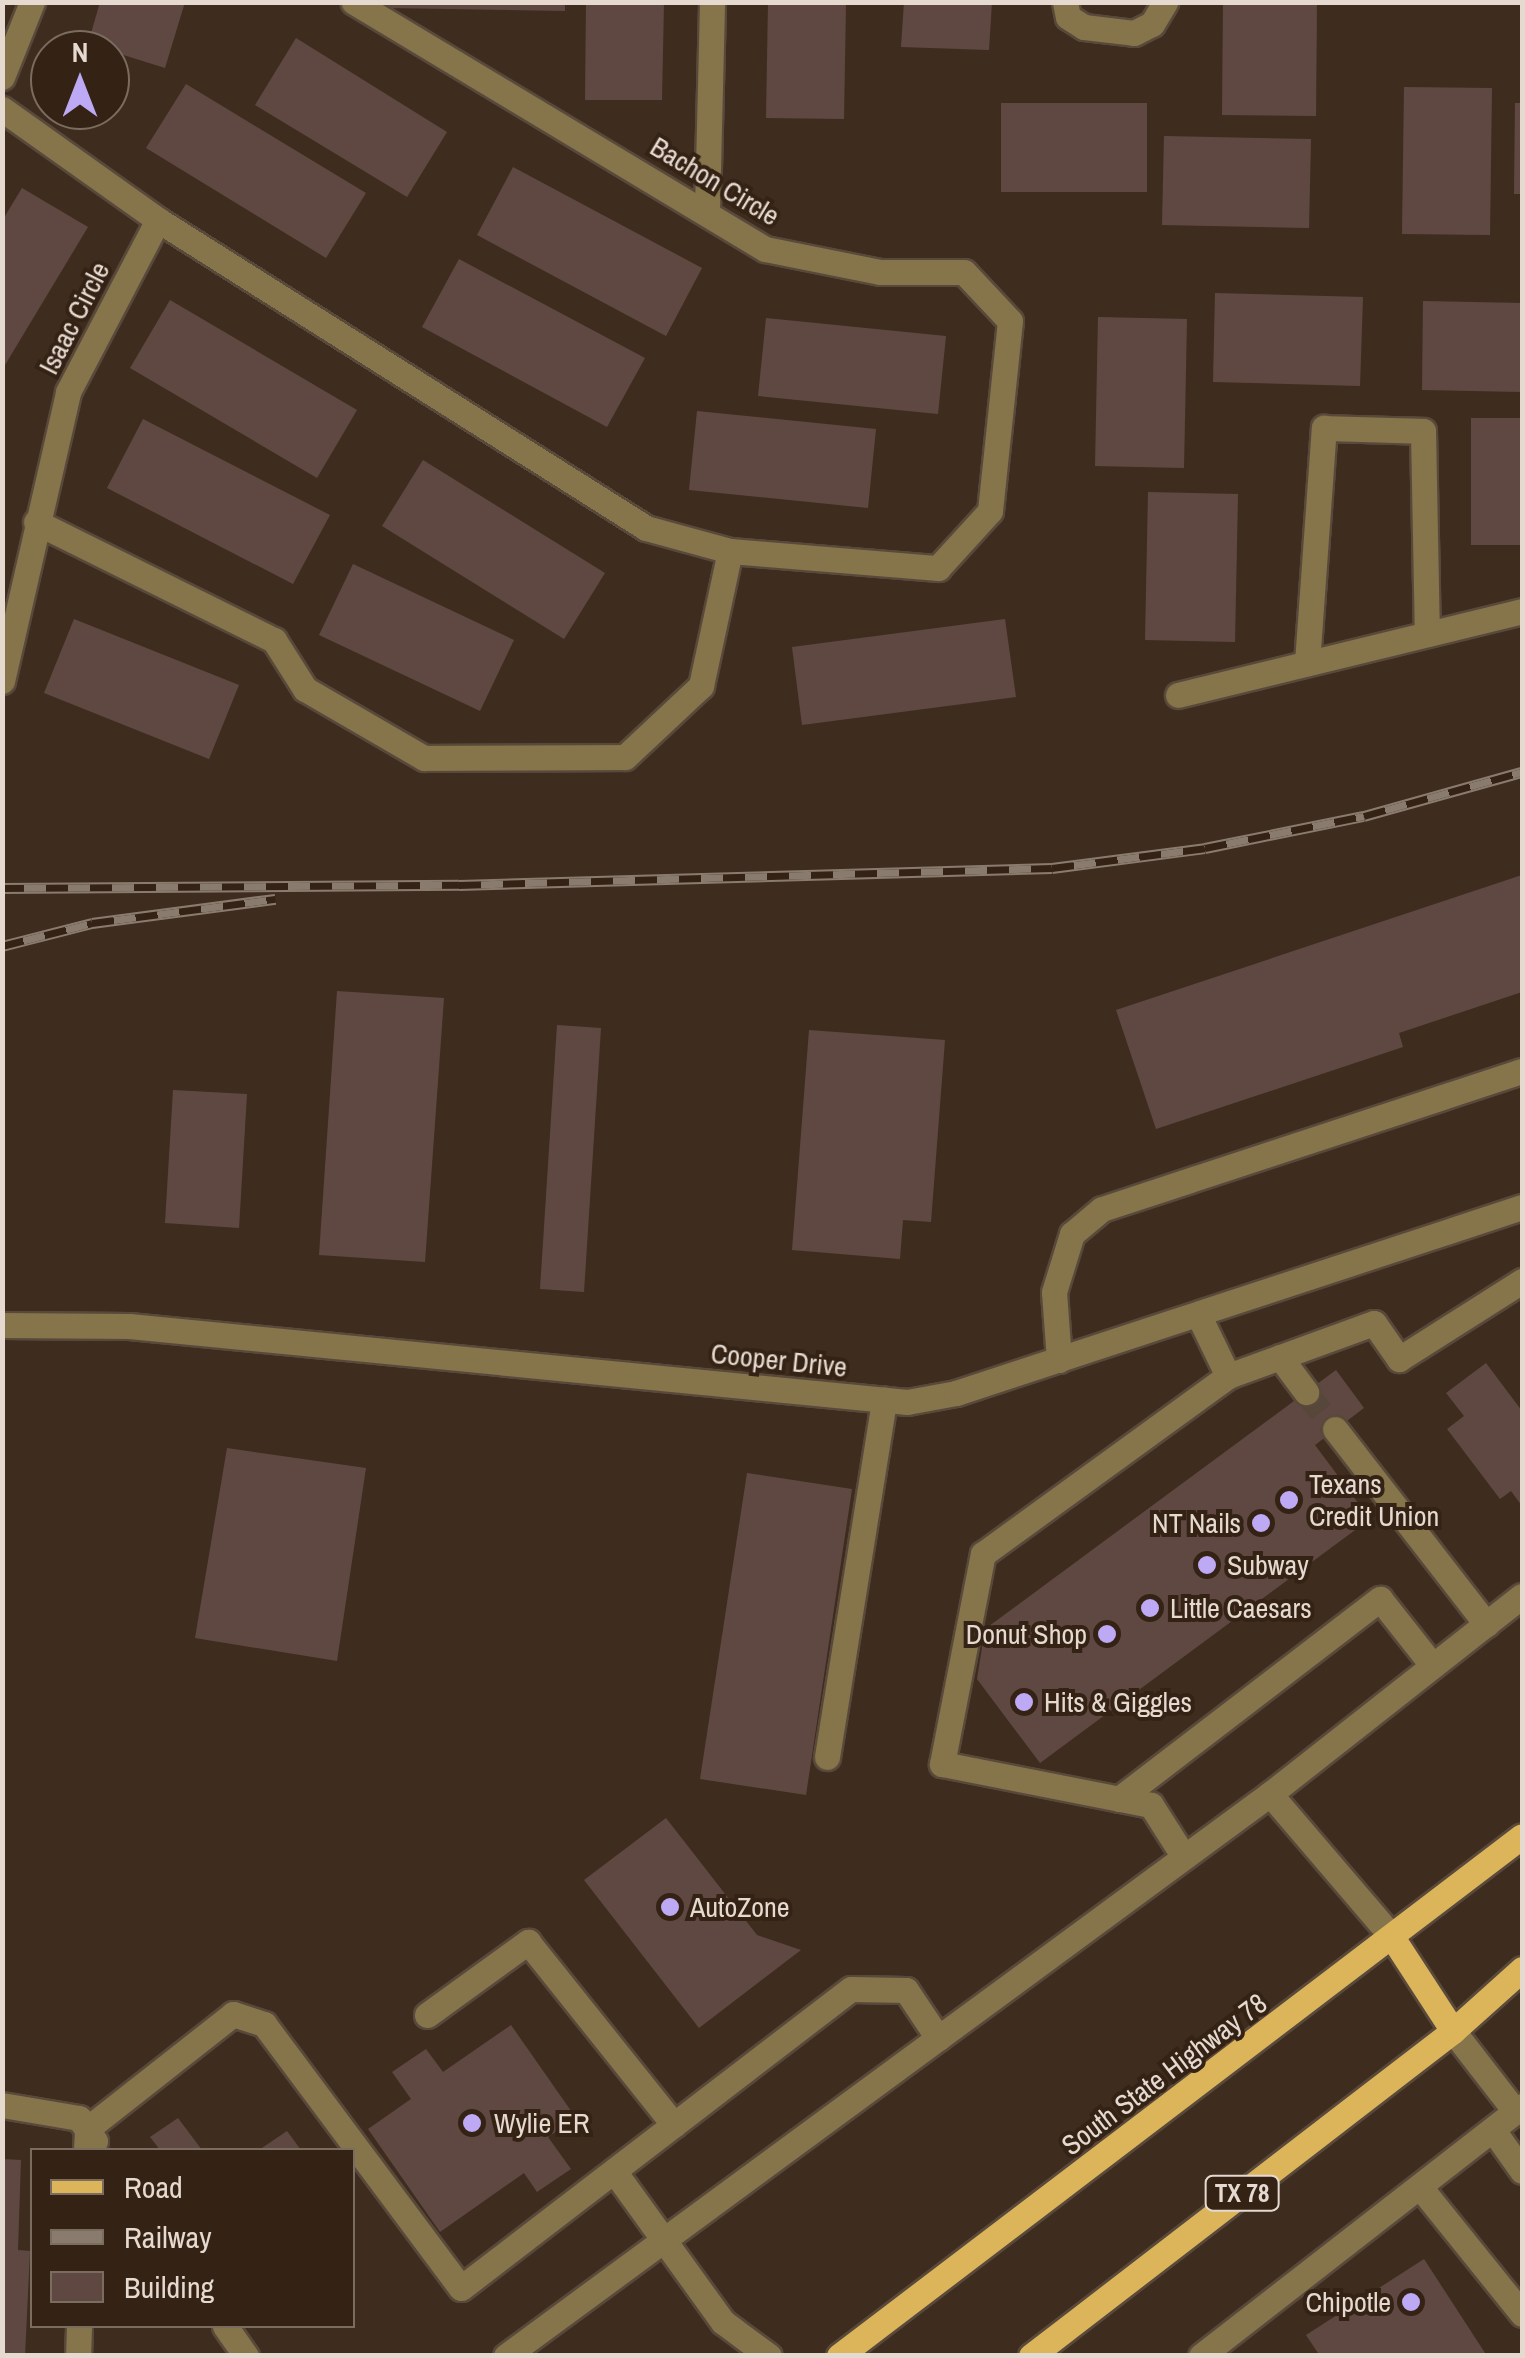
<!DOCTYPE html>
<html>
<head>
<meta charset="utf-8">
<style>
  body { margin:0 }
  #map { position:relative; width:1525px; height:2358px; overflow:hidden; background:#3e2d1f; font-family:"Archivo Narrow",sans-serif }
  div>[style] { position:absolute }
  .building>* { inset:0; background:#604842 }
  .minor-tunnel>* { height:25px; margin-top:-12.5px; transform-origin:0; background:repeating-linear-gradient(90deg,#57473a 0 25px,transparent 0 37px) }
  .roads { filter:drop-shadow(2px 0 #59493b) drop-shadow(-2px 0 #59493b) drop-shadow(0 2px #59493b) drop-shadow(0 -2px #59493b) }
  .minor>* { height:25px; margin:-12.5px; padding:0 12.5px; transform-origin:12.5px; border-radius:12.5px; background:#86744b }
  .major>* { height:25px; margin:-12.5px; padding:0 12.5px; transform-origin:12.5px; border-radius:12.5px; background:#dcb55b }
  .rail>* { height:11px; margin-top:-5.5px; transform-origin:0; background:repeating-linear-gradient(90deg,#342315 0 22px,#8a7b6f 0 44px); box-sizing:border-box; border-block:2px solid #8a7b6f }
  .dots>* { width:28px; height:28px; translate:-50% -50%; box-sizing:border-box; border:5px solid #342315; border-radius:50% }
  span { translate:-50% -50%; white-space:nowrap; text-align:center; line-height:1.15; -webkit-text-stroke:8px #342315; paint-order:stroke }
  .shield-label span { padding:2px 8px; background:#342315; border:2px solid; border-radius:8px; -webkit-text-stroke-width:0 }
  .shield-label { font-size:25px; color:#e5d9d0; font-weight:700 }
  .street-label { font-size:28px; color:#e5d9d0 }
  .poi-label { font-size:28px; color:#e5d9d0 }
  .left { translate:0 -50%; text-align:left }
  .right { translate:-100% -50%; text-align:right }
  .frame { position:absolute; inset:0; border:5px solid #e5d9d0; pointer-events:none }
  .legend { position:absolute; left:30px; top:2148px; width:325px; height:180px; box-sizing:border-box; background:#342315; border:2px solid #7b6c60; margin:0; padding:12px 18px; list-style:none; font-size:30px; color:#e5d9d0 }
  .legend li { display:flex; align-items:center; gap:20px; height:50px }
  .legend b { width:50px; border:2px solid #7b6c60 }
  .north { position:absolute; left:30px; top:30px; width:100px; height:100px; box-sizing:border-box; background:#342315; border:2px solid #7b6c60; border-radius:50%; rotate:0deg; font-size:28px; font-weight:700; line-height:40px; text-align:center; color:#e5d9d0 }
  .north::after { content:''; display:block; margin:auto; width:35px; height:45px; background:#bea9f5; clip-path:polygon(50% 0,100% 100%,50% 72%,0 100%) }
</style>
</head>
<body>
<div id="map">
  <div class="building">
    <i style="clip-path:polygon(100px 2px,185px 2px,165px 68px,88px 44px)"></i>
    <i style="clip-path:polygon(387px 2px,565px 2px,565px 11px,387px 8px)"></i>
    <i style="clip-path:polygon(586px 2px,664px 2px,662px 100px,585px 100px)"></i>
    <i style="clip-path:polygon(768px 2px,846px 2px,844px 119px,766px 118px)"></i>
    <i style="clip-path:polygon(904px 2px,992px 2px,989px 50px,901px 47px)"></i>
    <i style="clip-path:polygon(1223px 2px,1317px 2px,1316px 116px,1222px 115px)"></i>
    <i style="clip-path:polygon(296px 38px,447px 132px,407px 197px,255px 105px)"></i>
    <i style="clip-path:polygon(186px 84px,366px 193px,326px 258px,146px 148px)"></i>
    <i style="clip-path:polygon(1404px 87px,1492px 88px,1490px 235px,1402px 234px)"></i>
    <i style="clip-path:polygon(1001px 103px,1147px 103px,1147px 192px,1001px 192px)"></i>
    <i style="clip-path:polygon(1515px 103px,1522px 103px,1522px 194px,1514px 194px)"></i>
    <i style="clip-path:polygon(1164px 136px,1311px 139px,1309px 228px,1162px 225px)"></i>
    <i style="clip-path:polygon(513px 167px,702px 268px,666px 336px,477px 235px)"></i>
    <i style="clip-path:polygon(22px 188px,88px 227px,2px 370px,2px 221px)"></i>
    <i style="clip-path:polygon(459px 259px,645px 358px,607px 427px,422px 327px)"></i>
    <i style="clip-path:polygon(1215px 293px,1363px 297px,1360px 386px,1213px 382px)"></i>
    <i style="clip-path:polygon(170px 300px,357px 410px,317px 478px,130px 368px)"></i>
    <i style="clip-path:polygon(1423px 301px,1522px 303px,1522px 392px,1422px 390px)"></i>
    <i style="clip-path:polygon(1098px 317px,1187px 319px,1184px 468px,1095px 466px)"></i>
    <i style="clip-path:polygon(766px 318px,946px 336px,938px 414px,758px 396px)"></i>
    <i style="clip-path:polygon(697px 411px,876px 429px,868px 508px,689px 490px)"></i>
    <i style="clip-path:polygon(1471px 418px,1522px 418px,1522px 545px,1471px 545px)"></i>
    <i style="clip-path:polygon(143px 419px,330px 515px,293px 584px,107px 488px)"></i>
    <i style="clip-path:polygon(423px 460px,605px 573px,564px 639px,382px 526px)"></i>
    <i style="clip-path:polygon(1148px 492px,1238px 494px,1235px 642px,1145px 640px)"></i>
    <i style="clip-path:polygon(353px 564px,514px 640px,480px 711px,319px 635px)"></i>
    <i style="clip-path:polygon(74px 619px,239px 685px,209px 759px,44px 693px)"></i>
    <i style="clip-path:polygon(1005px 619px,1016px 697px,802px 725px,792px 647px)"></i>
    <i style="clip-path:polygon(1522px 875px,1522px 992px,1399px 1033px,1403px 1047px,1156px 1129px,1116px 1010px)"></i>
    <i style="clip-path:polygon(337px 991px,444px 998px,425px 1262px,319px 1255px)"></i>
    <i style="clip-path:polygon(557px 1025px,601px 1028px,584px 1292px,540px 1289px)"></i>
    <i style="clip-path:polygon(809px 1030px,945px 1040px,931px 1222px,903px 1220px,900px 1259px,792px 1250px)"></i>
    <i style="clip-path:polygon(173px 1090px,247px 1094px,239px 1228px,165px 1223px)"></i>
    <i style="clip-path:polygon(1486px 1363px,1522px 1411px,1522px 1506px,1511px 1491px,1500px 1499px,1447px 1429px,1464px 1416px,1446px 1393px)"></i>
    <i style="clip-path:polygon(1336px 1370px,1364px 1408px,1315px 1445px,1370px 1519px,1040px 1763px,977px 1679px,985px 1629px)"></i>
    <i style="clip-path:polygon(227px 1448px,366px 1468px,337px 1661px,195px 1638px)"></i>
    <i style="clip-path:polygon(747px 1473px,852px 1489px,806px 1795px,700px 1779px)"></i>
    <i style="clip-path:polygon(666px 1818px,757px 1935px,801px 1950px,699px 2028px,584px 1880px)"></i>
    <i style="clip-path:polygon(511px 2025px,576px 2118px,548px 2137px,571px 2169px,537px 2192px,524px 2173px,440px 2232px,368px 2129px,411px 2099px,392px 2072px,426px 2049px,443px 2072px)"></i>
    <i style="clip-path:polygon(178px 2118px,202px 2150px,160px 2150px,150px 2137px)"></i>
    <i style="clip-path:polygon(287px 2131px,301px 2150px,259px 2150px)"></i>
    <i style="clip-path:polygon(2px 2159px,21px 2160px,18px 2250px,30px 2251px,25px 2356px,2px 2356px)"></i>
    <i style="clip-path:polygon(1424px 2259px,1487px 2356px,1320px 2356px,1306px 2335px)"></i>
  </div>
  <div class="minor-tunnel">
    <i style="left:1306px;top:1392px;width:47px;rotate:51.9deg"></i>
  </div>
  <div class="roads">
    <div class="minor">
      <i style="left:1065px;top:2px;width:15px;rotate:79deg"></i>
      <i style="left:1068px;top:17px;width:19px;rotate:32deg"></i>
      <i style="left:1084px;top:27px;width:50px;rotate:6.8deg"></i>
      <i style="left:1134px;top:33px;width:20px;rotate:-27deg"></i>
      <i style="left:1152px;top:24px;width:26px;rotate:-59deg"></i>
      <i style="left:2px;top:77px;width:81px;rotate:-68.2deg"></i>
      <i style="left:2px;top:109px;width:191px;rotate:35.4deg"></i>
      <i style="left:158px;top:220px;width:577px;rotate:32.26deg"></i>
      <i style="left:646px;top:528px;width:87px;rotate:15.3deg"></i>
      <i style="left:707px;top:209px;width:207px;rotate:-88.6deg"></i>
      <i style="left:36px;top:522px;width:266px;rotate:26.4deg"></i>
      <i style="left:274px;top:640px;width:58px;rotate:57.7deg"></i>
      <i style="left:305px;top:689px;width:138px;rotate:30.1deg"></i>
      <i style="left:424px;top:758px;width:201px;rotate:-0.3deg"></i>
      <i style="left:625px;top:757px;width:104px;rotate:-43.1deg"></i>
      <i style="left:701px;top:686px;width:138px;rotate:-77.9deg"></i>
      <i style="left:730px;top:551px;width:209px;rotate:4.7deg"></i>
      <i style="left:938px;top:568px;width:77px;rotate:-47.6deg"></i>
      <i style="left:990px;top:511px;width:191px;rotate:-84deg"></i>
      <i style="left:1010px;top:321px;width:67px;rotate:-133.2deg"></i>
      <i style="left:964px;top:272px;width:84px;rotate:180deg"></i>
      <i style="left:880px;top:272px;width:117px;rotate:-168.7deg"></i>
      <i style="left:765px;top:249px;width:480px;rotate:-149deg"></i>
      <i style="left:1307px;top:663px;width:236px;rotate:-85.9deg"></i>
      <i style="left:1324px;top:428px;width:99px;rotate:1.7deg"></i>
      <i style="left:1423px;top:431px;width:203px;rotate:88.9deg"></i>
      <i style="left:2px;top:681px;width:296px;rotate:-77.1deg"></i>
      <i style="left:68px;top:392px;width:194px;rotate:-62.4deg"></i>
      <i style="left:1178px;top:695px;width:354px;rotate:-13.7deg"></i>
      <i style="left:1198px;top:1314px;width:69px;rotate:64.2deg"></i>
      <i style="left:2px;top:1325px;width:127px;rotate:0.5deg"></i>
      <i style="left:129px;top:1326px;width:782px;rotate:5.58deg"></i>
      <i style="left:907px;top:1402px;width:50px;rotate:-10.4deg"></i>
      <i style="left:956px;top:1393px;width:596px;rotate:-18.19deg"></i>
      <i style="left:1280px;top:1357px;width:44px;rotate:53.4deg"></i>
      <i style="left:1059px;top:1360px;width:68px;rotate:-94.2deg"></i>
      <i style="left:1054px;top:1292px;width:61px;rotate:-72.8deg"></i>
      <i style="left:1072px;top:1234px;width:39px;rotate:-40deg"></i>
      <i style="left:1102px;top:1209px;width:442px;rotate:-18.2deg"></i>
      <i style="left:1335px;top:1429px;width:247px;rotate:52.2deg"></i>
      <i style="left:827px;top:1757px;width:362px;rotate:-80.9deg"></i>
      <i style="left:1270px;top:1794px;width:188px;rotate:49.5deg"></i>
      <i style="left:1119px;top:1799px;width:329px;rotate:-37.5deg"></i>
      <i style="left:1380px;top:1599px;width:85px;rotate:51.7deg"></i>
      <i style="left:1184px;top:1857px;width:62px;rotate:-122.4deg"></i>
      <i style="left:1151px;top:1805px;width:213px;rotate:-168.9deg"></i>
      <i style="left:942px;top:1764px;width:214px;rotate:-79deg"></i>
      <i style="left:983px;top:1554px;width:303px;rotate:-36deg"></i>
      <i style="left:1228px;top:1376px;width:155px;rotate:-20deg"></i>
      <i style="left:1374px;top:1323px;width:44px;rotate:55.2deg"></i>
      <i style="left:1399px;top:1359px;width:146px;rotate:-32.4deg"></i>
      <i style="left:427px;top:2015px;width:125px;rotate:-35.9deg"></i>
      <i style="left:528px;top:1942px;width:234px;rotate:51.4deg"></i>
      <i style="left:1453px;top:2031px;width:101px;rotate:52.2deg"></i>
      <i style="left:2px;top:2105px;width:78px;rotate:9.6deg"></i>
      <i style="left:79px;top:2118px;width:28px;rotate:55deg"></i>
      <i style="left:1493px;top:2130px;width:50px;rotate:54.7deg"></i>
      <i style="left:86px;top:2150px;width:21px;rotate:-87deg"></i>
      <i style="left:87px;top:2129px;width:186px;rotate:-38.2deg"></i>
      <i style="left:233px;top:2014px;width:33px;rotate:18deg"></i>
      <i style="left:264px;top:2024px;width:329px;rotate:53.3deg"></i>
      <i style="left:461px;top:2288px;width:491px;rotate:-37.5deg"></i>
      <i style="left:851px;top:1989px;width:55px;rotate:1deg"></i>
      <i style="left:906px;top:1990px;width:58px;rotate:56.3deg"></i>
      <i style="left:614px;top:2171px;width:186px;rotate:54.2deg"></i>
      <i style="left:723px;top:2322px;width:57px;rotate:36.5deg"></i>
      <i style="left:1420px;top:2187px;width:163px;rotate:51.2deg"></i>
      <i style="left:225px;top:2326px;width:37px;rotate:55deg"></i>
      <i style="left:78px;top:2356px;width:30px;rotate:-88deg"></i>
      <i style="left:506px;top:2356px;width:948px;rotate:-36.34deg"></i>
      <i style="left:1270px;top:1794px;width:320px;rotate:-38.2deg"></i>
      <i style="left:1201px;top:2356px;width:407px;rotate:-37.9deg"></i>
    </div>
    <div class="major">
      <i style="left:1392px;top:1937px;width:112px;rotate:57deg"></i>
      <i style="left:839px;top:2356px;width:858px;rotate:-37.28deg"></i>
      <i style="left:1031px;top:2356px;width:533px;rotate:-37.6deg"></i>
      <i style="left:1453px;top:2031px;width:93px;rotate:-41.9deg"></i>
    </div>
  </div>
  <div class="rail">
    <i style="left:2px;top:888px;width:457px;rotate:-0.4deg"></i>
    <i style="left:459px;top:885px;width:593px;rotate:-1.64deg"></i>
    <i style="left:1052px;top:868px;width:154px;rotate:-7.4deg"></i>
    <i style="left:1205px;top:848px;width:162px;rotate:-11.4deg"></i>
    <i style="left:1364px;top:816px;width:164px;rotate:-15.6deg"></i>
    <i style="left:2px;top:946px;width:93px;rotate:-14.3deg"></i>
    <i style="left:92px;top:923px;width:185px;rotate:-7.5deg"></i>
  </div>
  <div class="dots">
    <i style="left:1289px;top:1500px;background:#bea9f5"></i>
    <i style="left:1261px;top:1523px;background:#bea9f5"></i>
    <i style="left:1207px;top:1565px;background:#bea9f5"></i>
    <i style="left:1150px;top:1608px;background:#bea9f5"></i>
    <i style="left:1107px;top:1634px;background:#bea9f5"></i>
    <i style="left:1024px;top:1702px;background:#bea9f5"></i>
    <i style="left:670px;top:1907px;background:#bea9f5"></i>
    <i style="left:472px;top:2123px;background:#bea9f5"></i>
    <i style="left:1411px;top:2302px;background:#bea9f5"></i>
  </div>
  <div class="shield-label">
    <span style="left:1242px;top:2193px">TX 78</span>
  </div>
  <div class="street-label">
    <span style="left:715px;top:181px;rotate:31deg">Bachon Circle</span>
    <span style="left:74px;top:318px;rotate:-63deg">Isaac Circle</span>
    <span style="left:779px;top:1360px;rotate:6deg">Cooper Drive</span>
    <span style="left:1164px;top:2074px;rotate:-37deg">South State Highway 78</span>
  </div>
  <div class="poi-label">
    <span class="left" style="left:1309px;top:1500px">Texans<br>Credit Union</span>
    <span class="right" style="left:1241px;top:1523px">NT Nails</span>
    <span class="left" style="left:1227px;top:1565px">Subway</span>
    <span class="left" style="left:1170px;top:1608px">Little Caesars</span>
    <span class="right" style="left:1087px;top:1634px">Donut Shop</span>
    <span class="left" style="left:1044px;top:1702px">Hits &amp; Giggles</span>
    <span class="left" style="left:690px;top:1907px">AutoZone</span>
    <span class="left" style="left:494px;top:2123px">Wylie ER</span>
    <span class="right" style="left:1391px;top:2302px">Chipotle</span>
  </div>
  <div class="frame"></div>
  <ul class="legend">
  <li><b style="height:12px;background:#dcb55b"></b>Road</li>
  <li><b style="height:12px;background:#8a7b6f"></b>Railway</li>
  <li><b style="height:28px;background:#604842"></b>Building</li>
  </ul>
  <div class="north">N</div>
</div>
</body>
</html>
